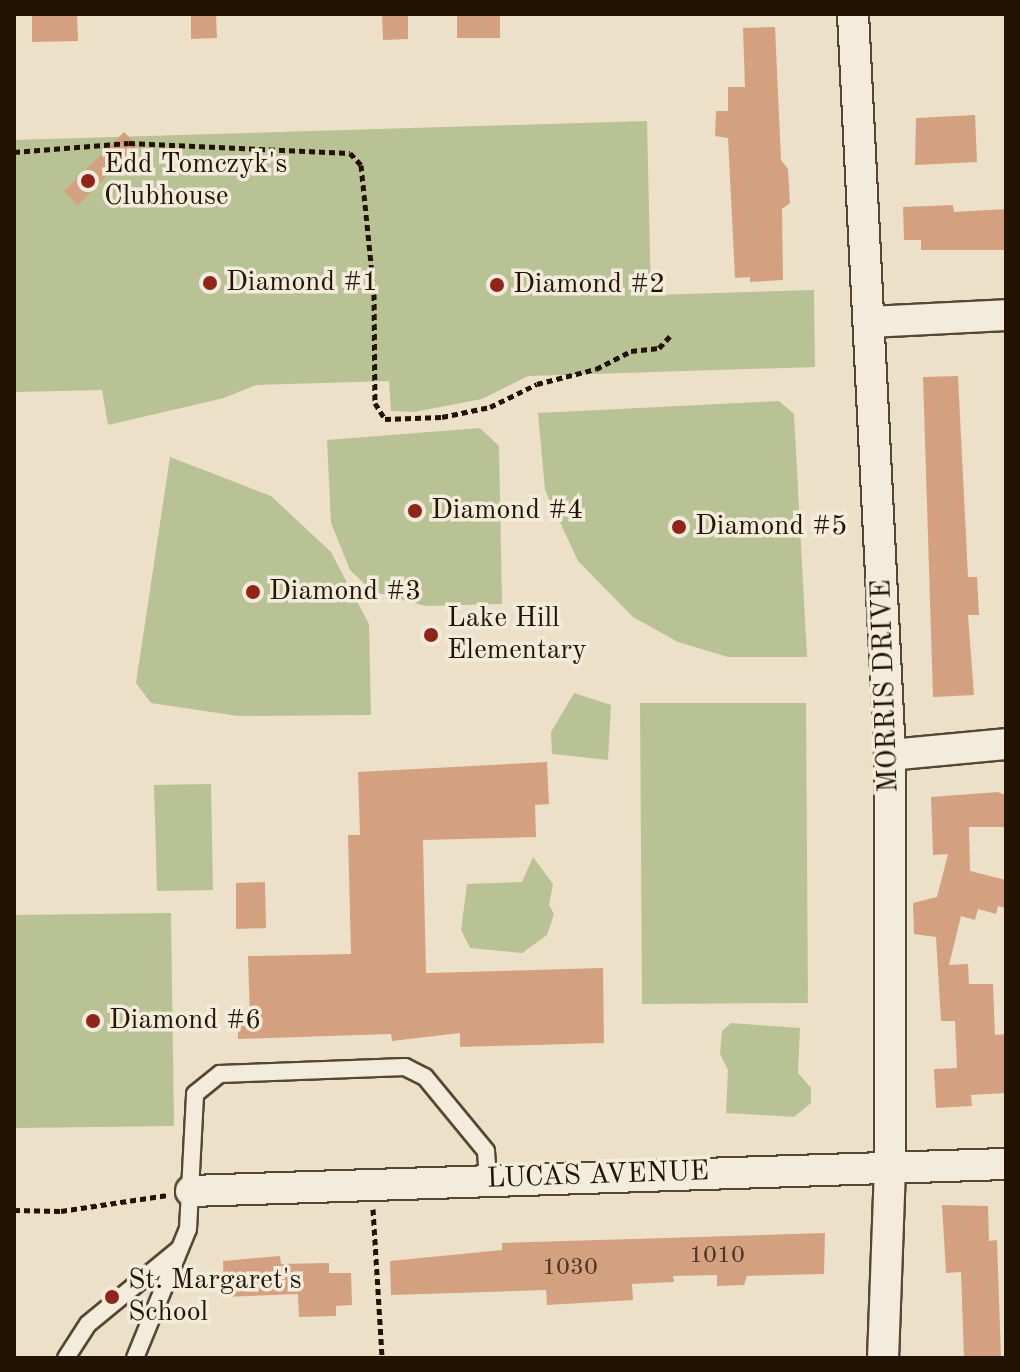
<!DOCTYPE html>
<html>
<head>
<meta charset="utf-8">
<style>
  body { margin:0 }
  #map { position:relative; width:1020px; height:1372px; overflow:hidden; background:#ede0c8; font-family:"Old Standard TT",serif }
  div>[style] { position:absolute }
  .green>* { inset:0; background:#b9c295 }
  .building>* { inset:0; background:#d4a180 }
  .path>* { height:5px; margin-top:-2.5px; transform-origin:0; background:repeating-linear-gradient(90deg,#231401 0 6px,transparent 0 10px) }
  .roads { filter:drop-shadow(2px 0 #564733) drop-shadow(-2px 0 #564733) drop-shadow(0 2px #564733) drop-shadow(0 -2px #564733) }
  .lane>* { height:16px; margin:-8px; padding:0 8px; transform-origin:8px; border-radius:8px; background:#f3ebdb }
  .street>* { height:30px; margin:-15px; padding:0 15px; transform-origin:15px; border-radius:15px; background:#f3ebdb }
  .dots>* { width:22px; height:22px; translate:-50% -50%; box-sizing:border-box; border:4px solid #f3ebdb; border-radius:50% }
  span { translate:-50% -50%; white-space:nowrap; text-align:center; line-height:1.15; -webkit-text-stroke:7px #f3ebdb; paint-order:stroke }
  .number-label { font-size:24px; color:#4f3721 }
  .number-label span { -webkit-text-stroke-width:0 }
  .poi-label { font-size:28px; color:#231401 }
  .left { translate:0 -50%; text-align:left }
  .street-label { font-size:28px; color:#231401 }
  .frame { position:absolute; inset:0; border:16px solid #231401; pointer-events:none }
</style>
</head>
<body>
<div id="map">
  <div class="green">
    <i style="clip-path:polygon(647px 121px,651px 295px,814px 290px,815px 367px,528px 376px,482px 399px,414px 412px,391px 411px,389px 381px,256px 385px,224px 398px,108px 425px,102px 390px,14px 392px,14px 140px)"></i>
    <i style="clip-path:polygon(779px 401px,794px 414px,807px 657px,728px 657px,678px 642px,633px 617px,578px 561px,545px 490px,538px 413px)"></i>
    <i style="clip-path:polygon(480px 428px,499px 446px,502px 604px,425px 606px,372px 591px,350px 570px,331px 523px,327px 440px)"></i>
    <i style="clip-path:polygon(170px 457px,271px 496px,331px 552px,369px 624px,371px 715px,238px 716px,151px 703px,136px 683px)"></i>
    <i style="clip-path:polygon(574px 693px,611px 705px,608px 760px,552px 754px,551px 732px)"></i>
    <i style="clip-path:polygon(640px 703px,806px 703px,808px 1003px,642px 1004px)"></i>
    <i style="clip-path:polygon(211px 784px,213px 890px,157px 891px,154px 785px)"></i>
    <i style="clip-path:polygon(533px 857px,553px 884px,549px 905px,554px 914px,547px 935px,522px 953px,470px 948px,461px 930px,467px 884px,522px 882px)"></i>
    <i style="clip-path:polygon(171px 913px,174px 1126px,14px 1128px,14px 915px)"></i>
    <i style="clip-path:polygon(731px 1023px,800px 1028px,798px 1073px,811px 1088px,811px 1103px,794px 1117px,726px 1113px,728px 1070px,720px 1054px,722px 1031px)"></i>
  </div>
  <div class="building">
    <i style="clip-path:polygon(32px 14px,77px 14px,78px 41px,32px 42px)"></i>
    <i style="clip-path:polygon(191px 14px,216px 14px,217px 38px,191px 39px)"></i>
    <i style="clip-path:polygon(382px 14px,408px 14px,408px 39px,383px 40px)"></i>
    <i style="clip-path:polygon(457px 14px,500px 14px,500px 38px,457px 38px)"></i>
    <i style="clip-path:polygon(775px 27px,781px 160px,788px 169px,790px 203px,782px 209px,783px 280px,750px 282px,750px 277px,735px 278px,728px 138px,715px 136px,716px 111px,728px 111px,728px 87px,745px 87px,743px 28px)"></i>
    <i style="clip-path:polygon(975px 115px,977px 162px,915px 165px,916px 118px)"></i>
    <i style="clip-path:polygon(124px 132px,137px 145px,78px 205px,64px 191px)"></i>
    <i style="clip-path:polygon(953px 205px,954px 212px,1005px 209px,1006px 250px,921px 250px,921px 240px,904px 240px,903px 207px)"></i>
    <i style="clip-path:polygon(958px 376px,968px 577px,977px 577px,979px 615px,968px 615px,974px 695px,933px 697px,923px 377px)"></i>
    <i style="clip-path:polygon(547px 762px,549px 804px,535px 805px,536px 837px,423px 840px,426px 973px,603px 968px,604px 1043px,460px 1047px,460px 1033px,392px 1041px,391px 1034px,238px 1039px,238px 1018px,250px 1018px,248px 956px,351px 954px,348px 835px,360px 835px,358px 772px)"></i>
    <i style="clip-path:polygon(998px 792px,1005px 795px,1005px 827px,969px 827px,970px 871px,1006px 880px,1006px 908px,998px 906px,996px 914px,978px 909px,975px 920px,961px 916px,949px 965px,968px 964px,969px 984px,993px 984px,995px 1035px,1006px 1034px,1006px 1093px,971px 1095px,972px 1106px,936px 1108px,934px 1069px,957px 1068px,955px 1021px,941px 1021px,936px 937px,914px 934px,913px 903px,937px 897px,948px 854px,933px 855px,931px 797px)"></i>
    <i style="clip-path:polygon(265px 882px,266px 928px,236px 929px,236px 883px)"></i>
    <i style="clip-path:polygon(942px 1205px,988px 1206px,989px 1241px,997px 1240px,1001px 1358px,964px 1358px,961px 1272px,946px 1273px)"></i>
    <i style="clip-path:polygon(825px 1233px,824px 1274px,747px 1276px,744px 1285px,717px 1286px,717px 1275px,673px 1276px,674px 1282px,632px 1284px,633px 1300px,547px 1305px,546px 1290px,391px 1295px,390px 1261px,502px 1250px,502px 1243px)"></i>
    <i style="clip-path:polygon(280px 1256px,281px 1264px,329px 1263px,329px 1273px,351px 1273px,352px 1305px,336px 1306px,336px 1316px,299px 1317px,298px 1294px,224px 1297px,223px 1261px)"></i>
  </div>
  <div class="path">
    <i style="left:14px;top:152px;width:115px;rotate:-4.5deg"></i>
    <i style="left:129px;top:143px;width:221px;rotate:2.6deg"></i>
    <i style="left:350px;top:153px;width:16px;rotate:47deg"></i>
    <i style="left:361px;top:165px;width:130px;rotate:84.2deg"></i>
    <i style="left:374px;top:294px;width:109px;rotate:89.5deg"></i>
    <i style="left:375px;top:403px;width:19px;rotate:58deg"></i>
    <i style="left:385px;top:419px;width:57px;rotate:-2deg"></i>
    <i style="left:442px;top:417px;width:49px;rotate:-11.8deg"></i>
    <i style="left:490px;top:407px;width:52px;rotate:-26.1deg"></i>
    <i style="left:537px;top:384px;width:61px;rotate:-14.3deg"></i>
    <i style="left:596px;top:369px;width:39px;rotate:-27deg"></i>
    <i style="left:631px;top:351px;width:28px;rotate:-6deg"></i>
    <i style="left:659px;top:348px;width:16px;rotate:-47deg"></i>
    <i style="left:373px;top:1209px;width:149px;rotate:86.5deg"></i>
    <i style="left:14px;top:1210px;width:47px;rotate:1.2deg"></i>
    <i style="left:61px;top:1211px;width:108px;rotate:-8.5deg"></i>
  </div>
  <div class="roads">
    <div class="lane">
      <i style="left:66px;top:1358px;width:40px;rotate:-57.1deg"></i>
      <i style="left:88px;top:1324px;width:117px;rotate:-39.4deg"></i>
      <i style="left:135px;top:1358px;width:139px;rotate:-67.7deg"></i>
      <i style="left:188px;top:1229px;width:135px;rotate:-87deg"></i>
      <i style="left:195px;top:1094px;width:32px;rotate:-39deg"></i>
      <i style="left:220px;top:1074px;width:185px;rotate:-2.2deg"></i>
      <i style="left:405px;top:1067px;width:22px;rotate:27deg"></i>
      <i style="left:425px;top:1077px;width:96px;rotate:50.5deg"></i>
      <i style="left:486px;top:1151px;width:28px;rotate:86deg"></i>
    </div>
    <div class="street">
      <i style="left:853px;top:14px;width:742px;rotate:87.14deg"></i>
      <i style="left:890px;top:755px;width:413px;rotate:90deg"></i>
      <i style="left:890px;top:1168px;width:190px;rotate:92.1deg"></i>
      <i style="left:870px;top:322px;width:136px;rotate:-2.9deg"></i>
      <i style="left:890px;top:755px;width:117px;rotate:-5.4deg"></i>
      <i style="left:191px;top:1191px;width:815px;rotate:-1.9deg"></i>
    </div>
  </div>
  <div class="dots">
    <i style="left:88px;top:181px;background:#8f2418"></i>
    <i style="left:210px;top:283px;background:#8f2418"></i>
    <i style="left:497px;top:285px;background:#8f2418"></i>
    <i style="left:415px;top:511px;background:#8f2418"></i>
    <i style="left:679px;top:527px;background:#8f2418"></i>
    <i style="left:253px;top:592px;background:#8f2418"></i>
    <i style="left:431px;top:635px;background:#8f2418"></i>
    <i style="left:93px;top:1021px;background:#8f2418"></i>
    <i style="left:112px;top:1297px;background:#8f2418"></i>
  </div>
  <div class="number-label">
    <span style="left:717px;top:1257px">1010</span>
    <span style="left:570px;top:1269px">1030</span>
  </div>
  <div class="poi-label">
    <span class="left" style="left:104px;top:181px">Edd Tomczyk's<br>Clubhouse</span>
    <span class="left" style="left:226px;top:283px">Diamond #1</span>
    <span class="left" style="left:513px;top:285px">Diamond #2</span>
    <span class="left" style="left:431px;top:511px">Diamond #4</span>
    <span class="left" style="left:695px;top:527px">Diamond #5</span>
    <span class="left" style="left:269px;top:592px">Diamond #3</span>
    <span class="left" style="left:447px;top:635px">Lake Hill<br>Elementary</span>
    <span class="left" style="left:109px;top:1021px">Diamond #6</span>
    <span class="left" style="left:128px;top:1297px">St. Margaret's<br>School</span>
  </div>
  <div class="street-label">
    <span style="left:886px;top:686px;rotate:-92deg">MORRIS DRIVE</span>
    <span style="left:598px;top:1176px;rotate:-2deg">LUCAS AVENUE</span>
  </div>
  <div class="frame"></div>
</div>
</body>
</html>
